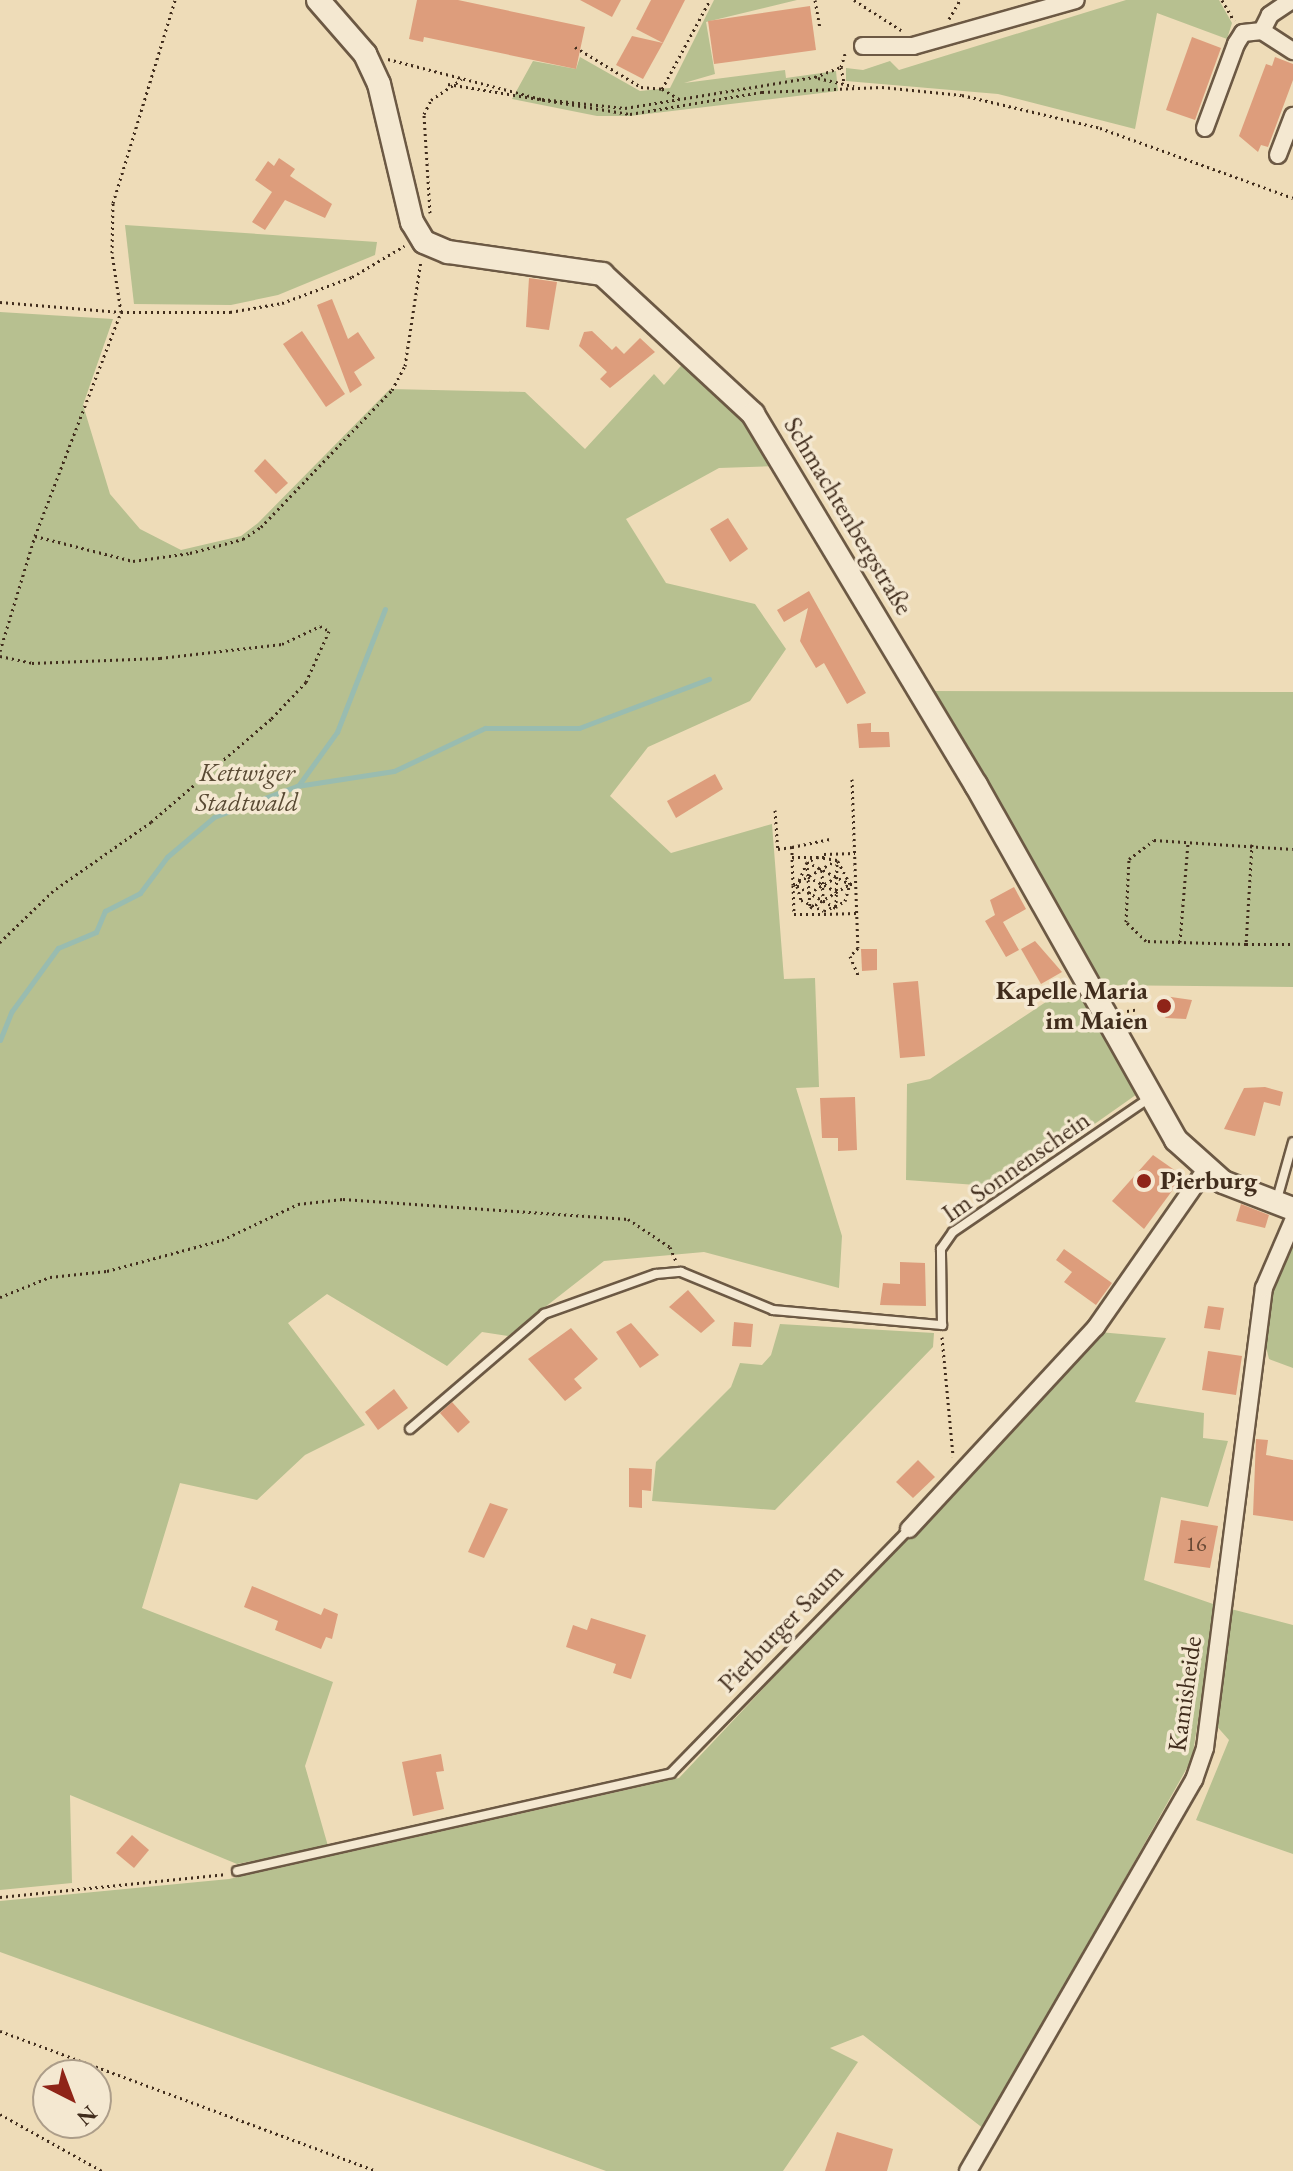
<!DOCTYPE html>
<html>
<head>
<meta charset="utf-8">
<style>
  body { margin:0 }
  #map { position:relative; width:1293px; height:2171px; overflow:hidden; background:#eedcb8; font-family:"EB Garamond",serif }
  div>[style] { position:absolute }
  .green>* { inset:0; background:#b7c090 }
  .stream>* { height:5px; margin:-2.5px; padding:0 2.5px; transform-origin:2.5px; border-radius:2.5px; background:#99bcb0 }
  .building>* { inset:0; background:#dd9d7c }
  .path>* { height:3px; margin-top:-1.5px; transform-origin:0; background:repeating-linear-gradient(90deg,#412d1d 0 2px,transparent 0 6px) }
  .roads { filter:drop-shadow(2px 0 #6c5944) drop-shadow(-2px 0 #6c5944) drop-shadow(0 2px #6c5944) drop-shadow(0 -2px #6c5944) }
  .service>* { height:8px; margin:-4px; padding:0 4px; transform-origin:4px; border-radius:4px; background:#f4e8d1 }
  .minor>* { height:16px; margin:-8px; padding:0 8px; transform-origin:8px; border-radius:8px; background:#f4e8d1 }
  .tertiary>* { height:22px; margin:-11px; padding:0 11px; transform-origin:11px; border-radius:11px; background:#f4e8d1 }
  .dots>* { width:22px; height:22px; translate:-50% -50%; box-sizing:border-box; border:4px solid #f4e8d1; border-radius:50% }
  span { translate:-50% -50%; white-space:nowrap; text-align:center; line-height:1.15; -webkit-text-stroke:7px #f4e8d1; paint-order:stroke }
  .number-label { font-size:22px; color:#684935 }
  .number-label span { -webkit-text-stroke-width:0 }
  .street-label { font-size:26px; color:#412d1d }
  .park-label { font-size:26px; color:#594a34; font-style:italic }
  .poi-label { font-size:26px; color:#412d1d; font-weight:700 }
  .right { translate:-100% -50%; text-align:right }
  .left { translate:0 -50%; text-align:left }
  .north { position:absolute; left:32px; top:2059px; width:80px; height:80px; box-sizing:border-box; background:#f4e8d1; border:2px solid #ac9d89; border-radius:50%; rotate:138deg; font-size:22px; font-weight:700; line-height:32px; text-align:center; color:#412d1d }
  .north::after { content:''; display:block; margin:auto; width:28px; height:36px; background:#8f2418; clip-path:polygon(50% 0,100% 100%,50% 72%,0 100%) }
</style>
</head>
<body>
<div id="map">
  <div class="green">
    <i style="clip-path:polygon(714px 0,797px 0,706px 22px,715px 74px,684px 83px,785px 70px,786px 78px,836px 71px,838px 91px,630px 116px,597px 116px,512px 99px,533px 61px,576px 69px,580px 57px,640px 91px,670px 88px)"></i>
    <i style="clip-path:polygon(1126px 0,1219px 0,1232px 23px,1227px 39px,1157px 13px,1135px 129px,998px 94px,846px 81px,846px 68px,863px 70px,890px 61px,899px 70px)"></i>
    <i style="clip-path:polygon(125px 225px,377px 242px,375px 255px,278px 295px,231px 305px,134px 304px)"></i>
    <i style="clip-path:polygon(0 312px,113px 319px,83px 405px,110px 494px,140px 529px,181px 550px,241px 536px,258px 523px,390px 389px,525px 392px,585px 449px,654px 374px,664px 385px,687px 359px,750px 418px,779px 466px,719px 468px,626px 519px,666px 583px,755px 604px,786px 649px,750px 701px,648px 747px,610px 796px,671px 853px,772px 824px,784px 979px,815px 978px,819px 1087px,796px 1088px,842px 1236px,839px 1288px,704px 1252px,604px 1261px,508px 1336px,482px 1332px,447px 1366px,327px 1294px,288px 1323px,365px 1425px,305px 1455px,257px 1500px,180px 1483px,142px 1608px,333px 1682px,305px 1766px,328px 1846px,237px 1864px,70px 1795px,72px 1883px,0 1890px)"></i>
    <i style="clip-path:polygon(928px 691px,1293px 692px,1293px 987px,1093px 985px)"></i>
    <i style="clip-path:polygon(1079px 980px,1140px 1092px,1005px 1187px,906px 1180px,907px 1084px,930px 1079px)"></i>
    <i style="clip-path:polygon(1293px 1241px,1293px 1368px,1269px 1359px,1265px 1343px,1271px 1282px)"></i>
    <i style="clip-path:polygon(780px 1324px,934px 1333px,933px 1347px,775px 1510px,652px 1501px,656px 1462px,731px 1387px,740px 1363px,762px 1365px,771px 1355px)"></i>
    <i style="clip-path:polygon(1099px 1332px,1166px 1338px,1135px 1402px,1204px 1413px,1203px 1438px,1228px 1441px,1208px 1507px,1161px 1497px,1144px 1580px,1216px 1605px,1192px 1759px,984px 2129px,863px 2035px,830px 2048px,858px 2062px,783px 2171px,606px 2171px,0 1952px,0 1901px,229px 1879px,679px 1778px)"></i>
    <i style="clip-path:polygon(1227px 1608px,1293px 1625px,1293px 1854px,1196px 1820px,1229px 1740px,1213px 1722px)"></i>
  </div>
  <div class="stream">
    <i style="left:298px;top:786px;width:67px;rotate:-54.2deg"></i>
    <i style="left:337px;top:732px;width:132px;rotate:-68.7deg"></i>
    <i style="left:0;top:1040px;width:31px;rotate:-68deg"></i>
    <i style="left:12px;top:1011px;width:78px;rotate:-53.9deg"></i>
    <i style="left:58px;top:948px;width:41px;rotate:-22.8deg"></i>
    <i style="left:96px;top:932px;width:23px;rotate:-67deg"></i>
    <i style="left:105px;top:911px;width:39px;rotate:-27deg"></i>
    <i style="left:140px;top:893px;width:45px;rotate:-53.1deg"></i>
    <i style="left:167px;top:857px;width:62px;rotate:-40.4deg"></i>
    <i style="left:214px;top:817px;width:89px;rotate:-20.5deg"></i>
    <i style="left:297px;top:786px;width:98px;rotate:-8.8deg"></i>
    <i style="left:394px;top:771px;width:101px;rotate:-25.3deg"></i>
    <i style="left:485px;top:728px;width:94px"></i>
    <i style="left:579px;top:728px;width:139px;rotate:-20.7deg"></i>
  </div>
  <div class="building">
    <i style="clip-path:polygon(417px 0,458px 0,585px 27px,576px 69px,424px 37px,423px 42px,409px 39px)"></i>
    <i style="clip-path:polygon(580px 0,621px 0,612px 17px)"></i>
    <i style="clip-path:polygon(651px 0,685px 0,663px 43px,636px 29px)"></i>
    <i style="clip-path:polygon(810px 6px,816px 50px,714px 64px,708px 21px)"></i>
    <i style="clip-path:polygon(632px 36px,663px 43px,643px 79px,616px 65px)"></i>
    <i style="clip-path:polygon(1192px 37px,1221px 48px,1195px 120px,1166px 110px)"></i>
    <i style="clip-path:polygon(1275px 57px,1293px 64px,1293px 80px,1268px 147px,1261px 145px,1258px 152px,1239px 136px,1266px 64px,1272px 66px)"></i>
    <i style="clip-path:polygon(279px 158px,295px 169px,290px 176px,332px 204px,325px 218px,285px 200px,265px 230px,252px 222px,272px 192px,255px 180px,268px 161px,274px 166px)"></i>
    <i style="clip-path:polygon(529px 278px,557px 282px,549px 330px,526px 327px)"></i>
    <i style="clip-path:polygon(332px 299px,348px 339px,358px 332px,375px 358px,354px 372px,362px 385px,350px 393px,317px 305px)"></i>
    <i style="clip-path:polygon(302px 331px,345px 394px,326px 407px,283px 344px)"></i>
    <i style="clip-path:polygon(592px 331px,612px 350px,616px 346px,624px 354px,640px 338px,655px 352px,610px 388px,600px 379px,607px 372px,579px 346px,584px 332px)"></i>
    <i style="clip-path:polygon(265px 459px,288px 483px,276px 494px,254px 471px)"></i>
    <i style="clip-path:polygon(728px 518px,748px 549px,730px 562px,710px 529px)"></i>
    <i style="clip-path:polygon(809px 591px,866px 693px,847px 704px,824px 663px,816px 668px,800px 641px,808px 608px,784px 622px,777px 610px)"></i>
    <i style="clip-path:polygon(871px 723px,871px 732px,889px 732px,890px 747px,859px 748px,857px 724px)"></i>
    <i style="clip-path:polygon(715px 774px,723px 789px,676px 818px,667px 801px)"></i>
    <i style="clip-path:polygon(1014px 887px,1026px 909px,1003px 922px,1019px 950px,1006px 957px,985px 921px,995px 915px,990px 900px)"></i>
    <i style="clip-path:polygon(1035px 941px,1062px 972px,1041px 984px,1021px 949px)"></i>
    <i style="clip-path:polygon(861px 949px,877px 949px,877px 970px,862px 971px)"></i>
    <i style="clip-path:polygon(918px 981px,925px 1056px,900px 1058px,893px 983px)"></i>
    <i style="clip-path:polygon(1164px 996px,1192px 1000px,1186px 1019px,1166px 1018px,1153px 1008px)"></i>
    <i style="clip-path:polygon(1265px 1087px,1283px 1092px,1280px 1106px,1264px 1102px,1255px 1136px,1224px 1129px,1244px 1088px)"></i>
    <i style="clip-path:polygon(855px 1097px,857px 1150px,838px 1151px,838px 1138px,822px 1138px,820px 1098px)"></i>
    <i style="clip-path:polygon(1153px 1155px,1183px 1176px,1144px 1229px,1112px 1201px)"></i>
    <i style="clip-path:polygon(1241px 1204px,1269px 1215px,1265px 1228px,1236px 1221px)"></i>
    <i style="clip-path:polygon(1064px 1249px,1112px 1283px,1096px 1305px,1064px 1282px,1072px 1272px,1056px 1260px)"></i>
    <i style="clip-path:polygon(900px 1262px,925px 1263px,926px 1306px,880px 1305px,883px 1283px,900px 1284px)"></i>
    <i style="clip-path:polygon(688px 1290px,715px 1321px,701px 1333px,669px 1307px)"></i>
    <i style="clip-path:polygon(1208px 1306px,1224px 1308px,1220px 1330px,1204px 1328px)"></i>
    <i style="clip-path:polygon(734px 1322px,753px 1324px,751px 1347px,732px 1346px)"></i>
    <i style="clip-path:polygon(631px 1323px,659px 1355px,640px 1368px,616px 1332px)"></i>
    <i style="clip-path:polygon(571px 1328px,598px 1359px,574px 1379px,582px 1388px,565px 1401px,528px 1359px)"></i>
    <i style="clip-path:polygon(1208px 1351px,1242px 1356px,1236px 1395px,1202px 1390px)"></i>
    <i style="clip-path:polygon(394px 1389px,408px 1408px,378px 1430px,365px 1412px)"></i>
    <i style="clip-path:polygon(452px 1402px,470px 1422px,458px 1433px,440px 1413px)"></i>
    <i style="clip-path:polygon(1256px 1439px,1268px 1440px,1266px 1455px,1293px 1460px,1293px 1521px,1253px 1515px)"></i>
    <i style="clip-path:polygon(918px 1460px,935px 1477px,913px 1498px,896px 1482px)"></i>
    <i style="clip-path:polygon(629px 1468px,652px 1469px,651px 1491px,642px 1490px,642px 1508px,629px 1507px)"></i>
    <i style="clip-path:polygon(490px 1503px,508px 1509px,484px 1558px,468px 1552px)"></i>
    <i style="clip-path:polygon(1181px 1520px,1218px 1526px,1210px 1568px,1174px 1563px)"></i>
    <i style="clip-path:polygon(252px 1586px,321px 1615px,324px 1608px,338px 1614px,332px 1639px,326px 1637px,321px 1649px,275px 1630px,278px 1621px,244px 1607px)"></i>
    <i style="clip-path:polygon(591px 1618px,646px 1635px,631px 1679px,613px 1673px,616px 1664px,566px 1647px,573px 1625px,587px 1630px)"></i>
    <i style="clip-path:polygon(441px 1754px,444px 1771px,436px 1772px,444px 1809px,413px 1816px,402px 1762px)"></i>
    <i style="clip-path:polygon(132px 1835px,149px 1850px,134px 1868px,116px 1853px)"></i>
    <i style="clip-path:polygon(837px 2132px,893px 2149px,887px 2171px,825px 2171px)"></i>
  </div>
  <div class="path">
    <i style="left:815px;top:0;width:27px;rotate:80deg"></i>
    <i style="left:854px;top:0;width:56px;rotate:32.6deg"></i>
    <i style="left:1222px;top:0;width:24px;rotate:60deg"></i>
    <i style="left:949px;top:19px;width:22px;rotate:-60deg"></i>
    <i style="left:575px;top:47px;width:77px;rotate:31.2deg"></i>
    <i style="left:641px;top:87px;width:21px;rotate:5deg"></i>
    <i style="left:662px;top:89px;width:101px;rotate:-61.7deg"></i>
    <i style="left:388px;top:59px;width:159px;rotate:14.6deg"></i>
    <i style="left:542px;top:99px;width:83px;rotate:6.2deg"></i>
    <i style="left:625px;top:108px;width:193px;rotate:-9.3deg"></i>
    <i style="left:815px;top:77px;width:28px;rotate:-21deg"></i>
    <i style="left:841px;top:67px;width:14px;rotate:-73deg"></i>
    <i style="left:841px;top:67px;width:16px;rotate:79deg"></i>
    <i style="left:818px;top:78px;width:37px;rotate:13deg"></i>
    <i style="left:448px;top:84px;width:184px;rotate:9.4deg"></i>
    <i style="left:630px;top:114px;width:134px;rotate:-9.5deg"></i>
    <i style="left:762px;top:92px;width:120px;rotate:-2.4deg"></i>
    <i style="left:882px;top:87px;width:80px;rotate:5.7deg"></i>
    <i style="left:962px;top:95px;width:142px;rotate:13.4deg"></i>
    <i style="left:1100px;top:128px;width:205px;rotate:19.9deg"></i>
    <i style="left:662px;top:89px;width:20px;rotate:30deg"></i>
    <i style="left:430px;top:213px;width:99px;rotate:-93.5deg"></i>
    <i style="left:424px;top:114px;width:16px;rotate:-63deg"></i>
    <i style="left:431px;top:100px;width:37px;rotate:-34deg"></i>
    <i style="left:0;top:302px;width:121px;rotate:4.7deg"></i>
    <i style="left:121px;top:312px;width:109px"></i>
    <i style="left:230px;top:312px;width:53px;rotate:-9.8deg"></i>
    <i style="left:282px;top:303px;width:75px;rotate:-20.4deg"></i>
    <i style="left:352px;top:277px;width:61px;rotate:-30.8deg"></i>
    <i style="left:35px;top:536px;width:101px;rotate:14.3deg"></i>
    <i style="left:133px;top:561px;width:58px;rotate:-8deg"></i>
    <i style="left:190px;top:553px;width:55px;rotate:-14.8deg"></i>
    <i style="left:243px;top:539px;width:22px;rotate:-34deg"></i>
    <i style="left:261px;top:527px;width:190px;rotate:-46.3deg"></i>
    <i style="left:392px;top:390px;width:27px;rotate:-62deg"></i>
    <i style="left:405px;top:366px;width:107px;rotate:-81.4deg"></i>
    <i style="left:0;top:651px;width:120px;rotate:-73.1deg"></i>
    <i style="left:35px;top:536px;width:240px;rotate:-69deg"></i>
    <i style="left:121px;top:312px;width:60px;rotate:-98.7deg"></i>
    <i style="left:112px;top:253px;width:50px;rotate:-88.9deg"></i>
    <i style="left:113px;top:203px;width:212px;rotate:-73deg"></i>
    <i style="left:0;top:656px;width:33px;rotate:12deg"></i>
    <i style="left:32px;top:663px;width:128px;rotate:-2.2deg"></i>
    <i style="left:160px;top:658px;width:123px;rotate:-6.5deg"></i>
    <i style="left:282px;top:644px;width:42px;rotate:-25.3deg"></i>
    <i style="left:320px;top:626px;width:10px;rotate:29deg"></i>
    <i style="left:329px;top:631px;width:56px;rotate:114.3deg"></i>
    <i style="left:306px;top:682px;width:51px;rotate:133.4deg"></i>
    <i style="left:271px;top:719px;width:158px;rotate:139.4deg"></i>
    <i style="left:151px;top:822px;width:120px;rotate:144.9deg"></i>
    <i style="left:53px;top:891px;width:74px;rotate:136.1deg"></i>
    <i style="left:852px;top:779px;width:169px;rotate:88deg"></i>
    <i style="left:858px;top:948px;width:11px;rotate:135deg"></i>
    <i style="left:850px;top:956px;width:21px;rotate:67deg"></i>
    <i style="left:775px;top:810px;width:39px;rotate:86deg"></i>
    <i style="left:778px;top:849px;width:14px;rotate:-8deg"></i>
    <i style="left:792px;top:847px;width:10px;rotate:90deg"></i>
    <i style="left:1252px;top:844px;width:100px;rotate:93.4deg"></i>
    <i style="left:1246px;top:944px;width:47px"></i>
    <i style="left:792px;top:847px;width:40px;rotate:-12deg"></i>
    <i style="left:824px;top:854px;width:31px;rotate:-2deg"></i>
    <i style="left:807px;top:862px;width:46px;rotate:86.3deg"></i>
    <i style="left:810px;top:908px;width:47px;rotate:-31deg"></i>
    <i style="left:807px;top:862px;width:48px;rotate:27.1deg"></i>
    <i style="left:822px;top:870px;width:31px;rotate:88deg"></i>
    <i style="left:808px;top:877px;width:31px;rotate:27deg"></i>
    <i style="left:850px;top:884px;width:27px;rotate:-118deg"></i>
    <i style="left:837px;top:860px;width:19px;rotate:-171deg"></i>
    <i style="left:818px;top:857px;width:12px;rotate:156deg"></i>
    <i style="left:807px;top:862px;width:26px;rotate:113deg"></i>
    <i style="left:797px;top:886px;width:15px;rotate:74deg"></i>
    <i style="left:801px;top:900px;width:25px;rotate:26deg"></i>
    <i style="left:824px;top:911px;width:23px;rotate:-25deg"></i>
    <i style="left:845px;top:901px;width:18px;rotate:-74deg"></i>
    <i style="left:850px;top:884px;width:6px"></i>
    <i style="left:793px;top:885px;width:28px;rotate:-92deg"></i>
    <i style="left:792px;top:857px;width:32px"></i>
    <i style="left:797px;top:886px;width:45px;rotate:29.4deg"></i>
    <i style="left:836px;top:908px;width:48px;rotate:-88.8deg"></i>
    <i style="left:837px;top:860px;width:51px;rotate:150.4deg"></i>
    <i style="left:793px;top:885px;width:29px;rotate:88deg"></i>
    <i style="left:794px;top:914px;width:30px"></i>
    <i style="left:809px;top:893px;width:32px;rotate:-30deg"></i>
    <i style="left:824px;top:914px;width:32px;rotate:-2deg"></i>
    <i style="left:1180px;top:942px;width:100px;rotate:-85.4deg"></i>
    <i style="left:1246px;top:944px;width:100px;rotate:-178.3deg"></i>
    <i style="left:1146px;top:941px;width:28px;rotate:-136deg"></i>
    <i style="left:1126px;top:922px;width:63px;rotate:-87.3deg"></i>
    <i style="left:1129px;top:859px;width:31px;rotate:-37deg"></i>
    <i style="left:1154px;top:840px;width:139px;rotate:3.7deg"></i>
    <i style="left:1127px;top:1011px;width:12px;rotate:-9deg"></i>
    <i style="left:0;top:1297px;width:54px;rotate:-21.8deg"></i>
    <i style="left:50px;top:1277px;width:57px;rotate:-6deg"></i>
    <i style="left:107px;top:1271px;width:119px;rotate:-15.1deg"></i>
    <i style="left:222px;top:1240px;width:84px;rotate:-25.3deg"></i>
    <i style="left:298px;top:1204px;width:45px;rotate:-6.3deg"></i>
    <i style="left:343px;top:1199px;width:286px;rotate:4deg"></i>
    <i style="left:628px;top:1219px;width:50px;rotate:33.7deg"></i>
    <i style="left:670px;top:1247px;width:15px;rotate:67deg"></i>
    <i style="left:942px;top:1337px;width:120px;rotate:84.7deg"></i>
    <i style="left:0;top:1897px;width:228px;rotate:-5.8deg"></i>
    <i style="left:0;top:2031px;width:401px;rotate:20.4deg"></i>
    <i style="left:0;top:2114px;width:117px;rotate:29.2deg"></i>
  </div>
  <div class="roads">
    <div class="service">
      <i style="left:1277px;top:1199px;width:59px;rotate:-74.3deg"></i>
      <i style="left:410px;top:1429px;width:177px;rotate:-40.6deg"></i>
      <i style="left:544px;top:1314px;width:119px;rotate:-19.7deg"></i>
      <i style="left:656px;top:1274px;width:25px;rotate:-5deg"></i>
      <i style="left:681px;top:1272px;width:100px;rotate:22.4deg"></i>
      <i style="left:773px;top:1310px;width:170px;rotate:5.1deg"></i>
      <i style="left:942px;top:1325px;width:76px;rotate:-90.8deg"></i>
      <i style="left:941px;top:1249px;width:21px;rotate:-55deg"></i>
      <i style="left:953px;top:1232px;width:240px;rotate:-34.3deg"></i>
      <i style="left:237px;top:1871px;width:445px;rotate:-12.7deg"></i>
      <i style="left:671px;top:1773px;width:341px;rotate:-45.7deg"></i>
    </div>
    <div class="minor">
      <i style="left:1292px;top:0;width:27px;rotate:146deg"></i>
      <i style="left:1270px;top:15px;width:18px;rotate:117deg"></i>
      <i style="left:1262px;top:31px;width:37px;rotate:33deg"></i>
      <i style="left:863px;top:46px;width:50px"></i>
      <i style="left:913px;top:46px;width:169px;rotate:-15.8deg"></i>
      <i style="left:1205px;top:128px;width:90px;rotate:-69.7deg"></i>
      <i style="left:1236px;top:44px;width:13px;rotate:-58deg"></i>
      <i style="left:1243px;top:33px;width:19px;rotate:-6deg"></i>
      <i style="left:1278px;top:155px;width:42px;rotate:-69deg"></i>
      <i style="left:909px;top:1529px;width:275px;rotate:-47.2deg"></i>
      <i style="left:1096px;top:1327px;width:190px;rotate:-55.1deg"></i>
      <i style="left:968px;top:2171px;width:452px;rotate:-60deg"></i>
      <i style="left:1194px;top:1780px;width:34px;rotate:-71deg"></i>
      <i style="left:1205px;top:1748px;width:464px;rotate:-82.7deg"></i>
      <i style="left:1264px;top:1288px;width:73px;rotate:-66.6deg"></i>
    </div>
    <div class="tertiary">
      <i style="left:318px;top:0;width:72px;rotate:49deg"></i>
      <i style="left:365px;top:54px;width:33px;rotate:65deg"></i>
      <i style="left:379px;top:84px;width:142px;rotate:76.6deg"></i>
      <i style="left:412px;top:222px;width:23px;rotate:59deg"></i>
      <i style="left:424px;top:242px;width:26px;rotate:23deg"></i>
      <i style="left:448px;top:252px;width:156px;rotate:8.1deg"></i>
      <i style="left:602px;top:274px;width:206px;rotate:42.8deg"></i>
      <i style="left:753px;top:414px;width:433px;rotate:59deg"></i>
      <i style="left:976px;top:785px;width:407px;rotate:60.6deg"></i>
      <i style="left:1176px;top:1140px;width:63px;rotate:41.8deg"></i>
      <i style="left:1223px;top:1182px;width:75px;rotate:21.1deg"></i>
    </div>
  </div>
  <div class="dots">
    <i style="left:1164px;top:1006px;background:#8f2418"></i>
    <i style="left:1144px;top:1181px;background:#8f2418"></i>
  </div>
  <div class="number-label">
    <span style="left:1196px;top:1544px">16</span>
  </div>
  <div class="street-label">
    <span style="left:848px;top:516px;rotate:59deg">Schmachtenbergstraße</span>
    <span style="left:1016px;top:1167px;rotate:-35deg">Im Sonnenschein</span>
    <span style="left:781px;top:1628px;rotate:-46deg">Pierburger Saum</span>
    <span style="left:1185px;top:1694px;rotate:-82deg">Kamisheide</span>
  </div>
  <div class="park-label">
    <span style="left:247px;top:788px">Kettwiger<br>Stadtwald</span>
  </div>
  <div class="poi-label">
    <span class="right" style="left:1148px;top:1006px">Kapelle Maria<br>im Maien</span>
    <span class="left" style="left:1160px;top:1181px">Pierburg</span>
  </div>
  <div class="north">N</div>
</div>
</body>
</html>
